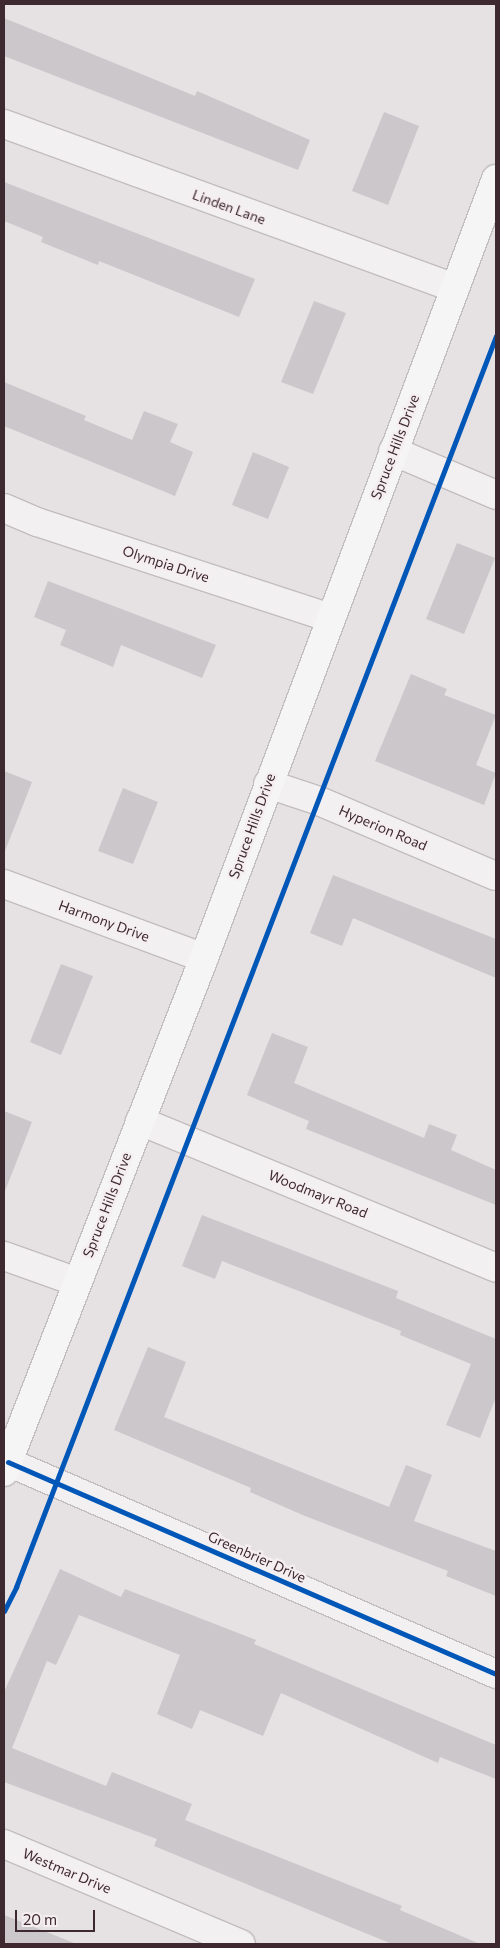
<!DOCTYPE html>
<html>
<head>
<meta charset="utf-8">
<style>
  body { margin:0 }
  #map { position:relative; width:500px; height:1948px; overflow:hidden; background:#e6e1e3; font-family:Commissioner,sans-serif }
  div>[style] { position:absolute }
  .building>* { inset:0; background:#ccc7ca }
  .roads { filter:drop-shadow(1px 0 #c2bdbf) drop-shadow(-1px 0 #c2bdbf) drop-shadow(0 1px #c2bdbf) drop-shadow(0 -1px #c2bdbf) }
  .minor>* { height:28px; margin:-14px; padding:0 14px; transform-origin:14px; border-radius:14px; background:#f3f0f1 }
  .major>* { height:28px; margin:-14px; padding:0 14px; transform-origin:14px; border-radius:14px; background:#f6f5f5 }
  .cycleway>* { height:5px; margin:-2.5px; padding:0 2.5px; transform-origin:2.5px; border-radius:2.5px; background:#0057b8 }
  span { translate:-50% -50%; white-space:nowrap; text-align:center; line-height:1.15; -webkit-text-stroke:5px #f5eef1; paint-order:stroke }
  .street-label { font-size:14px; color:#3e2931 }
  .frame { position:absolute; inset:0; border:5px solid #3e2931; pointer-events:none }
  .scale { position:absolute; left:15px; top:1910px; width:80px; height:22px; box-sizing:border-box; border:2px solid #3e2931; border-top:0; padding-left:6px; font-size:15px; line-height:18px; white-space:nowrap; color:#3e2931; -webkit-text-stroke:4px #f5eef1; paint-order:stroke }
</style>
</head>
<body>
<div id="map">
  <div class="building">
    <i style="clip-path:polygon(4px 18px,195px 96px,197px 91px,310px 140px,298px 170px,4px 56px)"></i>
    <i style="clip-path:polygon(384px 112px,419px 126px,388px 205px,352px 191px)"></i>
    <i style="clip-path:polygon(4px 182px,255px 279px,239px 317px,99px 261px,98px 265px,41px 242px,43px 237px,4px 221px)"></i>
    <i style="clip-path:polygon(314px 301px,346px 313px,313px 394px,281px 382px)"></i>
    <i style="clip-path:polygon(4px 382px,86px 416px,84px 420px,132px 440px,144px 411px,178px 424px,170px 442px,193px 452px,175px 496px,4px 426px)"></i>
    <i style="clip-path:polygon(253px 452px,289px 467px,268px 519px,232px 505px)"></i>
    <i style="clip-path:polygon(457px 543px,495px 558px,464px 634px,426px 619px)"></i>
    <i style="clip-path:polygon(48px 581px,216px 645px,202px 678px,121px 645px,113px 667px,60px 645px,66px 630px,34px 617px)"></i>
    <i style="clip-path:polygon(411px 674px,447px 689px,444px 695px,496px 715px,476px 765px,496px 773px,484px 805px,375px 761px)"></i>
    <i style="clip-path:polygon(4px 771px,32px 782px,5px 851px,4px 851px)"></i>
    <i style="clip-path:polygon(123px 788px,158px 802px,133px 864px,98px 851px)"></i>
    <i style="clip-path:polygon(333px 875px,496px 939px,496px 978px,353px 918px,342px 946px,310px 933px)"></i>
    <i style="clip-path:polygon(61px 964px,93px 976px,61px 1055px,30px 1042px)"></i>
    <i style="clip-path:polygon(272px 1033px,308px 1047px,294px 1083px,424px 1138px,429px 1124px,457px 1135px,451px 1150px,496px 1170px,496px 1205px,306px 1129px,309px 1121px,247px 1095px)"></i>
    <i style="clip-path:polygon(4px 1111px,32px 1122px,5px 1191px,4px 1190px)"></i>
    <i style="clip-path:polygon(202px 1215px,398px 1291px,396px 1298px,496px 1339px,496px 1397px,480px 1438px,446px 1425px,471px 1364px,400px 1335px,401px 1331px,222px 1261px,215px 1279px,182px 1266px)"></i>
    <i style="clip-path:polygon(148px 1347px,186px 1362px,164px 1417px,389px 1507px,406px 1465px,432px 1475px,414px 1521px,496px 1551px,496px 1596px,446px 1576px,448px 1571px,305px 1516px,250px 1492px,251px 1488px,114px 1430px)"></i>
    <i style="clip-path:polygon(60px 1569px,121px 1597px,125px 1589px,256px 1640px,254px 1644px,496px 1745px,496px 1779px,440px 1757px,438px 1763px,281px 1693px,263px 1736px,200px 1710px,192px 1729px,157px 1714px,180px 1655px,79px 1615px,56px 1665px,47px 1661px,12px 1748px,106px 1786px,112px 1772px,192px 1804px,185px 1820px,402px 1906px,400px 1910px,480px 1944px,392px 1944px,154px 1846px,157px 1839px,4px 1782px,4px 1692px)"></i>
    <i style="clip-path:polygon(4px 1915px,74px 1943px,74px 1944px,4px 1944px)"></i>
  </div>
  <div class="roads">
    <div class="minor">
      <i style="left:4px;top:124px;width:480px;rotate:20deg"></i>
      <i style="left:393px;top:451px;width:112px;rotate:23.1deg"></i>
      <i style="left:4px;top:508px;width:36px;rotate:23deg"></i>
      <i style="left:37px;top:522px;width:308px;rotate:18.1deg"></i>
      <i style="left:268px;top:784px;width:54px;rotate:18.4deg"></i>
      <i style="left:319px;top:801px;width:192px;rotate:23deg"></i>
      <i style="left:4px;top:884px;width:213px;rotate:20.3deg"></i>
      <i style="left:140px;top:1121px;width:385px;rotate:22.4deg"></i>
      <i style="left:4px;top:1256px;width:77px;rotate:19.6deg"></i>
      <i style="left:8px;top:1462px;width:532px;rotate:23.48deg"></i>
      <i style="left:4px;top:1844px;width:257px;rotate:22.9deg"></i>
    </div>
    <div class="major">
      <i style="left:4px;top:1472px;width:552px;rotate:-68.74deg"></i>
      <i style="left:204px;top:958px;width:832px;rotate:-69.45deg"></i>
    </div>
  </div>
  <div class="cycleway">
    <i style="left:8px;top:1462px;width:532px;rotate:23.48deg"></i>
    <i style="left:4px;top:1611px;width:27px;rotate:-63deg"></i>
    <i style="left:16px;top:1587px;width:1340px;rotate:-69.01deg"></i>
  </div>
  <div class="street-label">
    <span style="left:229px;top:207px;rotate:20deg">Linden Lane</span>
    <span style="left:395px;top:447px;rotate:-69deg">Spruce Hills Drive</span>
    <span style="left:166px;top:564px;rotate:18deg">Olympia Drive</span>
    <span style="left:252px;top:826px;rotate:-70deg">Spruce Hills Drive</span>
    <span style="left:383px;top:828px;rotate:23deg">Hyperion Road</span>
    <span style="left:104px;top:921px;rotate:20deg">Harmony Drive</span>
    <span style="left:318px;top:1194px;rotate:22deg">Woodmayr Road</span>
    <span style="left:107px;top:1205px;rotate:-69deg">Spruce Hills Drive</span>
    <span style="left:257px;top:1557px;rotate:24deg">Greenbrier Drive</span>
    <span style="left:67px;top:1871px;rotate:23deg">Westmar Drive</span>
  </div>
  <div class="frame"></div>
  <div class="scale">20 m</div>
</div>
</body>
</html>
